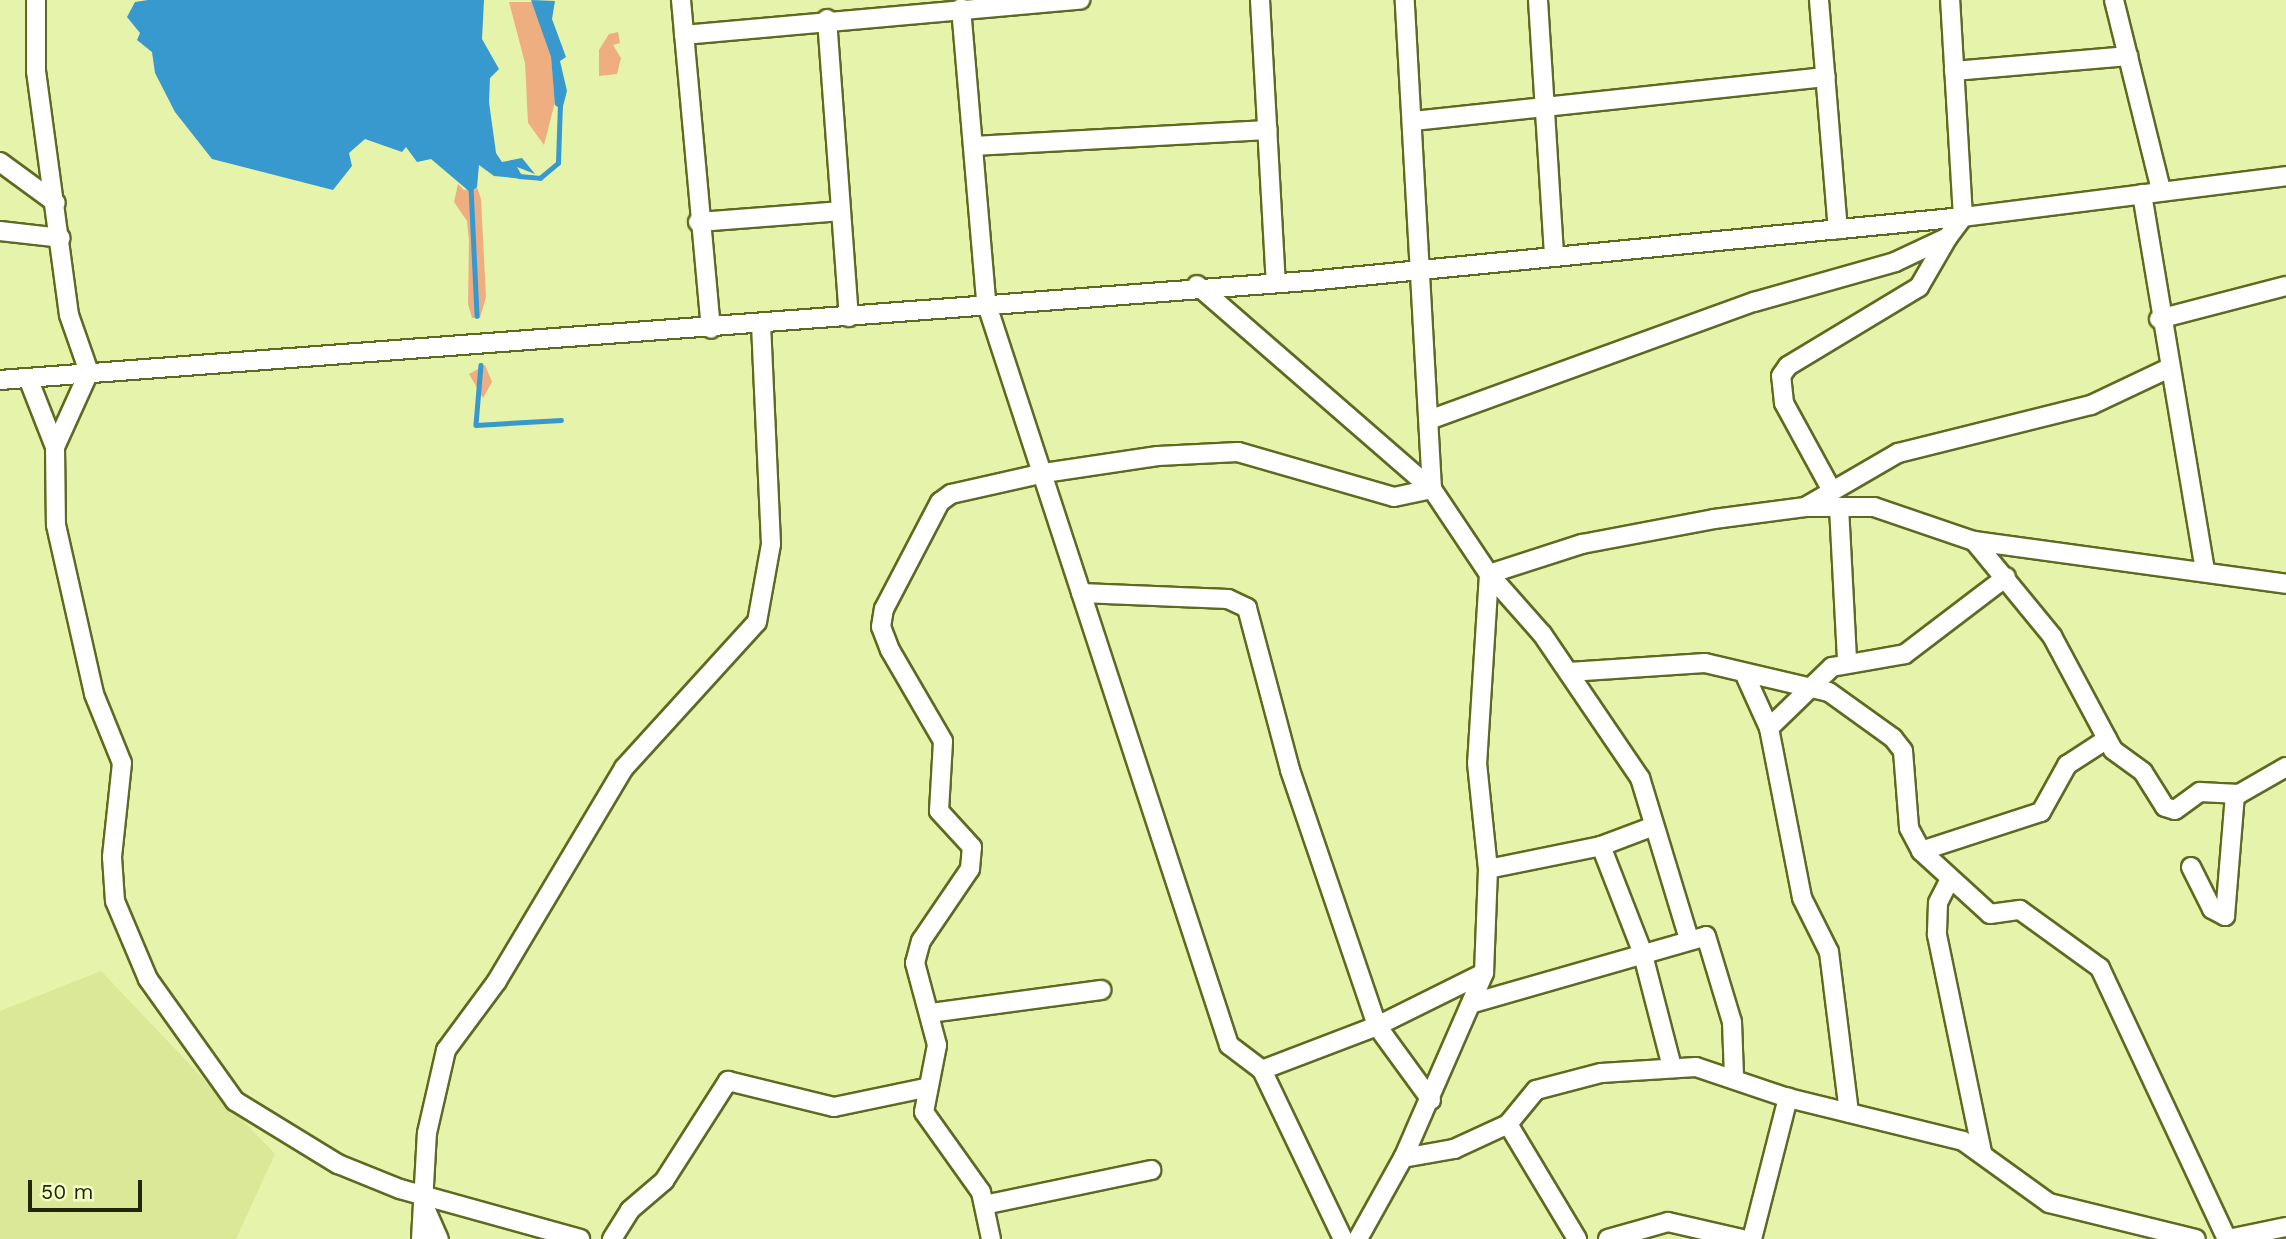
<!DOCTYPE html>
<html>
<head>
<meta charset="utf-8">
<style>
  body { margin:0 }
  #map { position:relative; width:2286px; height:1239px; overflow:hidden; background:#e6f3aa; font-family:"Work Sans",sans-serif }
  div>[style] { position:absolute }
  .built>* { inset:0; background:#dbe898 }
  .green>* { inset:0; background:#efae80 }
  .water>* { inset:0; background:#3799ce }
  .stream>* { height:4.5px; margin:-2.25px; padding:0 2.25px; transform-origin:2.25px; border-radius:2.25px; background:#3799ce }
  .roads { filter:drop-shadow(2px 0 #606922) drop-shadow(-2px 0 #606922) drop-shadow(0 2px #606922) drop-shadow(0 -2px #606922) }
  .minor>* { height:18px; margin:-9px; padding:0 9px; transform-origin:9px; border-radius:9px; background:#fff }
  span { translate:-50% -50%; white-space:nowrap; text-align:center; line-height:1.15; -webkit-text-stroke:5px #f4ffc5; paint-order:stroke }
  .scale { position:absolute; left:28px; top:1180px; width:114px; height:32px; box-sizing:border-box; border:4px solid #222609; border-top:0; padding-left:9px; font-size:21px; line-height:24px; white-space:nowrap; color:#222609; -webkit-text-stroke:5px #f4ffc5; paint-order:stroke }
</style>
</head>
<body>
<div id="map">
  <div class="built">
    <i style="clip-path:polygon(101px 971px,275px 1154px,236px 1239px,0 1239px,0 1011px)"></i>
  </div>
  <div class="green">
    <i style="clip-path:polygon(509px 2px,533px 2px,551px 57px,555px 102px,544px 145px,528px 123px,525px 63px)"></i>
    <i style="clip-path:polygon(618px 32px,620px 43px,613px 45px,621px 58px,617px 74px,599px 76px,599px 50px,609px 34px)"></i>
    <i style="clip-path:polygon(458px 184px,464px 190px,477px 187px,481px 199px,486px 297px,480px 318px,472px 318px,468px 304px,469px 241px,467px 221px,454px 202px)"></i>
    <i style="clip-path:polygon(485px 365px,492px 382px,483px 398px,469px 374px)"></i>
  </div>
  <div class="water">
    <i style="clip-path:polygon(148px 0,484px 0,482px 39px,499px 69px,490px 78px,489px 102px,496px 153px,502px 162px,522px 158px,535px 174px,517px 167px,524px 179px,494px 176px,479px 165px,477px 187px,470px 192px,431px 159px,417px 162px,406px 147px,402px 152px,365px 139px,349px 153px,352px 166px,333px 190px,212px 159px,175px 112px,155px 73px,152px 52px,137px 40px,140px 33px,127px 17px,135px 2px)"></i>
    <i style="clip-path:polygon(531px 0,555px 1px,552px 19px,566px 57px,560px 61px,567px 91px,562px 110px,555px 105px,551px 57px)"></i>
  </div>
  <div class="stream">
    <i style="left:519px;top:176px;width:21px;rotate:5deg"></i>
    <i style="left:540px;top:178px;width:23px;rotate:-40deg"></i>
    <i style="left:558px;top:163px;width:60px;rotate:-88.1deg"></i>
    <i style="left:471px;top:187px;width:129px;rotate:87.3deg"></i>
    <i style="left:481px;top:365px;width:60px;rotate:94.8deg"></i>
    <i style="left:476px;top:425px;width:85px;rotate:-3.4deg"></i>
  </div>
  <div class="roads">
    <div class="minor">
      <i style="left:36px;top:0;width:71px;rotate:90deg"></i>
      <i style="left:36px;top:71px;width:246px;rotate:82.3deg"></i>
      <i style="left:69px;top:315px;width:60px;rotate:70.7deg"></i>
      <i style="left:89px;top:372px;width:82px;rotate:114.4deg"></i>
      <i style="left:681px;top:0;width:330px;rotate:84.8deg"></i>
      <i style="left:1260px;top:0;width:282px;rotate:86.8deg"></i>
      <i style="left:1538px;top:0;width:257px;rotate:86.4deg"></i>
      <i style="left:1819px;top:0;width:230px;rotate:85.3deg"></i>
      <i style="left:2114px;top:0;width:196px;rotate:76.1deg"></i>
      <i style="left:961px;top:8px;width:295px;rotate:85.1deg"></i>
      <i style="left:986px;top:302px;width:782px;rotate:71.89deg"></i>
      <i style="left:1229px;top:1045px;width:41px;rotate:37.1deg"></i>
      <i style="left:1262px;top:1070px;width:187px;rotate:64.4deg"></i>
      <i style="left:827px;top:19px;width:299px;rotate:85.8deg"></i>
      <i style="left:684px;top:35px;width:398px;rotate:-5.1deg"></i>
      <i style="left:1954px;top:71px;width:175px;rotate:-4.9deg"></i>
      <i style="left:1413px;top:121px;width:415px;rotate:-6.1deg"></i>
      <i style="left:973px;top:146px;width:295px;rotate:-3.1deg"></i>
      <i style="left:0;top:162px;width:69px;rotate:36.2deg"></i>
      <i style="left:2142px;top:194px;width:380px;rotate:80.5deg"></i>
      <i style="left:698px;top:222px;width:142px;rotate:-4.4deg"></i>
      <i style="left:0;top:231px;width:61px;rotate:6.5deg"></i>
      <i style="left:1197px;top:285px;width:311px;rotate:41deg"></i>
      <i style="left:1432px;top:489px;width:102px;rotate:56.2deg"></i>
      <i style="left:1489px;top:574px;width:189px;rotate:93.6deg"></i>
      <i style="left:1477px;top:763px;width:107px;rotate:84.1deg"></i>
      <i style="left:1488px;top:869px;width:104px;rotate:92.2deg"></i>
      <i style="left:1484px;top:973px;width:202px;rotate:113.6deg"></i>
      <i style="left:1403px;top:1158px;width:93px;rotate:119.1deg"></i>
      <i style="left:2159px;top:319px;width:131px;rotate:-14.6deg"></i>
      <i style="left:28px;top:378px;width:74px;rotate:68.6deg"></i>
      <i style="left:55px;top:447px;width:78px;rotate:89.3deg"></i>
      <i style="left:56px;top:525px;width:173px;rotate:77.3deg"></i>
      <i style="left:94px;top:694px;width:74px;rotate:67.9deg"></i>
      <i style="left:122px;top:763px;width:95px;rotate:96.1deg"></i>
      <i style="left:112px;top:857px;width:44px;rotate:86.1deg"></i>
      <i style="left:115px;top:901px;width:85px;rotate:67.1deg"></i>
      <i style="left:148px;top:979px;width:150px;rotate:54.5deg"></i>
      <i style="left:235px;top:1101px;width:121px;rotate:31.5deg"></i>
      <i style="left:338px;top:1164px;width:67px;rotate:22deg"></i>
      <i style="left:400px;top:1189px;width:187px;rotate:15.5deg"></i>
      <i style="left:0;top:380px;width:1313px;rotate:-4.33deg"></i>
      <i style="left:1309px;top:281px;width:657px;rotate:-5.59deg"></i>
      <i style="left:1963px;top:217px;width:326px;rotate:-7.2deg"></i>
      <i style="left:1429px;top:420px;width:346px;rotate:-20deg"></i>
      <i style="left:1754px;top:302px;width:147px;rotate:-15.8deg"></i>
      <i style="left:1895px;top:262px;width:59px;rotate:-25.3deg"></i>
      <i style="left:1948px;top:237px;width:25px;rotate:-53deg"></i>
      <i style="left:1963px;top:217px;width:217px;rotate:-93.4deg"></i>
      <i style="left:1831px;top:489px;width:98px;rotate:-118.7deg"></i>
      <i style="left:1784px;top:403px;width:27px;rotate:-96deg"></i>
      <i style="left:1781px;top:376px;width:12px;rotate:-55deg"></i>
      <i style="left:1788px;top:366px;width:153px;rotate:-31.1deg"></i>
      <i style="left:1919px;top:287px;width:58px;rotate:-59.9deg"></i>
      <i style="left:1805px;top:507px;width:108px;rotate:-30.1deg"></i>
      <i style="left:1898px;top:453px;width:199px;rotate:-14deg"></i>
      <i style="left:2091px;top:405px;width:84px;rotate:-25.3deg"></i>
      <i style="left:1839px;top:507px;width:154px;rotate:87deg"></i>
      <i style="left:1974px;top:541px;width:123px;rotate:50.6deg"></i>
      <i style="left:2052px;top:636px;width:129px;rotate:61.8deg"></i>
      <i style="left:2113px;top:750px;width:37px;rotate:36deg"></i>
      <i style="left:2143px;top:772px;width:41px;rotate:57.8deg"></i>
      <i style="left:2165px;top:807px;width:10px;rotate:17deg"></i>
      <i style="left:2175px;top:810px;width:31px;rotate:-36deg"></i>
      <i style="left:2200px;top:792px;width:39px;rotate:3deg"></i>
      <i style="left:2239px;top:794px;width:54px;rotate:-29.9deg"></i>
      <i style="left:1081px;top:593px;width:147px;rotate:2.3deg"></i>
      <i style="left:1228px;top:599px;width:21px;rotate:25deg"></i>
      <i style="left:1247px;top:608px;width:168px;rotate:75.1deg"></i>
      <i style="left:1290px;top:770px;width:270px;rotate:71.2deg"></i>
      <i style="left:1377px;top:1026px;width:123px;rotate:159.1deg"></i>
      <i style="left:1569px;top:672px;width:136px;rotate:-3.8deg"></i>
      <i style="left:1705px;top:663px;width:127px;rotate:13.2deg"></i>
      <i style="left:1829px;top:692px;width:79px;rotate:35.7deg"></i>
      <i style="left:1893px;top:738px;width:16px;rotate:52deg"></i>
      <i style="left:1903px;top:751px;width:77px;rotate:85.5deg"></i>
      <i style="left:1909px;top:828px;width:26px;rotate:62deg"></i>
      <i style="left:1921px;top:851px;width:93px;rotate:42.4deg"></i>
      <i style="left:1990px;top:914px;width:30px;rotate:-8deg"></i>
      <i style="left:2020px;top:910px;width:99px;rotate:35.9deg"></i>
      <i style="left:2100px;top:968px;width:299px;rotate:64.9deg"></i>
      <i style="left:1746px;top:677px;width:56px;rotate:65.7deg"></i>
      <i style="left:1769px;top:728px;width:173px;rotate:79deg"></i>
      <i style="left:1802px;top:898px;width:60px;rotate:63.4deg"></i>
      <i style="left:1829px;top:952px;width:162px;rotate:82.9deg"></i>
      <i style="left:1769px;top:728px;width:88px;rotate:-44.1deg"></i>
      <i style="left:1832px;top:667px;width:74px;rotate:-10.1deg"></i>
      <i style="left:1905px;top:654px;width:127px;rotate:-37.3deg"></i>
      <i style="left:1601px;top:846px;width:113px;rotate:68.7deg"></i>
      <i style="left:1642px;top:951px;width:120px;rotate:75.5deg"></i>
      <i style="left:1921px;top:851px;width:126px;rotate:-18deg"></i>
      <i style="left:2041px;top:812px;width:54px;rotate:-61deg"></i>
      <i style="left:2067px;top:765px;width:48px;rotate:-33deg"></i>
      <i style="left:2191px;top:867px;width:47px;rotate:63.4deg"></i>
      <i style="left:2212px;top:909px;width:15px;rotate:28deg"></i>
      <i style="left:2225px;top:916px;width:121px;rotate:-85.3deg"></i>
      <i style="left:1488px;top:869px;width:115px;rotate:-11.5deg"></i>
      <i style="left:1601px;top:846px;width:57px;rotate:-20.7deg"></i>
      <i style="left:1950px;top:879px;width:27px;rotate:117deg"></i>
      <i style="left:1938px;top:903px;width:32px;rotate:92deg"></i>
      <i style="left:1937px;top:935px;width:223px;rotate:78.3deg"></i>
      <i style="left:1689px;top:939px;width:168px;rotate:-106.9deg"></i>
      <i style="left:1640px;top:778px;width:174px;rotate:-124.2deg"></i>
      <i style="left:1542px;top:634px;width:80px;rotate:-131.5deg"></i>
      <i style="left:1489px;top:574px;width:98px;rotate:-17.9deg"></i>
      <i style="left:1582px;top:544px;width:134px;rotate:-10.7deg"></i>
      <i style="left:1714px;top:519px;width:92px;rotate:-7.5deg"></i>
      <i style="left:1805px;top:507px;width:69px"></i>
      <i style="left:1874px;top:507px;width:106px;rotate:18.8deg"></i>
      <i style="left:1974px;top:541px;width:315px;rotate:7.8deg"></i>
      <i style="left:1473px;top:1003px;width:242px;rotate:-16deg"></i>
      <i style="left:1706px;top:936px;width:90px;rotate:73.2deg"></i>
      <i style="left:1732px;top:1022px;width:55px;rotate:87.9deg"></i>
      <i style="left:931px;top:1013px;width:172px;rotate:-7.7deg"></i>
      <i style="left:1431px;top:1100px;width:92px;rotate:-126.1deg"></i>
      <i style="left:1377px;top:1026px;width:119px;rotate:-26.4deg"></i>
      <i style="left:1508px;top:1124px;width:134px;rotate:59deg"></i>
      <i style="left:1403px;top:1158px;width:52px;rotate:-10deg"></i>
      <i style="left:1454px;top:1149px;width:60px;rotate:-24.8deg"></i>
      <i style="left:1508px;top:1124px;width:44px;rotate:-50.5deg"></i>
      <i style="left:1536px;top:1090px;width:67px;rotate:-14.7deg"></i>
      <i style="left:1601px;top:1073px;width:95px;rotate:-3.6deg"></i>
      <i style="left:1696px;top:1067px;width:97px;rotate:18.6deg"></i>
      <i style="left:1788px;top:1098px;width:180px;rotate:13.8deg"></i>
      <i style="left:1963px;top:1141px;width:106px;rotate:35.8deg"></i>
      <i style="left:2049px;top:1203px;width:151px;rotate:13.8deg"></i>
      <i style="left:984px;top:1205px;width:171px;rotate:-11.8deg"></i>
      <i style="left:425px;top:1208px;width:34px;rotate:66deg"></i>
      <i style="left:421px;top:1239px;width:106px;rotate:-86.8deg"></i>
      <i style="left:427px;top:1133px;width:85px;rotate:-77.1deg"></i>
      <i style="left:446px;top:1050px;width:86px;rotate:-53.5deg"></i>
      <i style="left:497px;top:981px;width:248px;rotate:-59.2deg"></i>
      <i style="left:624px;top:768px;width:197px;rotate:-47.7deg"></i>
      <i style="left:757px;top:622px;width:79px;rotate:-79.8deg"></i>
      <i style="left:771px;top:544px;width:218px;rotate:-92.6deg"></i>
      <i style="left:612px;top:1239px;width:34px;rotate:-58deg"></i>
      <i style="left:630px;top:1210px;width:45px;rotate:-40.5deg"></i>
      <i style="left:664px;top:1181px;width:119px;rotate:-57.4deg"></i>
      <i style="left:728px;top:1081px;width:109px;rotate:13.8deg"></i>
      <i style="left:834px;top:1107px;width:93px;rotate:-11.8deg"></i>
      <i style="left:991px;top:1239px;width:48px;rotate:-102deg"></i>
      <i style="left:981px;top:1192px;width:98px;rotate:-125.5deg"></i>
      <i style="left:924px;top:1112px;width:68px;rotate:-79deg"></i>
      <i style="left:937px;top:1045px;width:85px;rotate:-105deg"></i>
      <i style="left:915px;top:963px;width:23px;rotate:-75deg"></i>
      <i style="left:921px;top:941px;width:87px;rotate:-55.8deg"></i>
      <i style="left:970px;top:869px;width:22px;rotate:-85deg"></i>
      <i style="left:972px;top:847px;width:49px;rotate:-132.5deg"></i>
      <i style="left:939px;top:811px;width:70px;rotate:-86.7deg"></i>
      <i style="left:943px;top:741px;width:105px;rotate:-120.2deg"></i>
      <i style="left:890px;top:650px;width:25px;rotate:-111deg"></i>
      <i style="left:881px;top:627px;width:18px;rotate:-81deg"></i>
      <i style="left:884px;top:609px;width:121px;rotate:-62.4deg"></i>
      <i style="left:940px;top:502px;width:14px;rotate:-36deg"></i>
      <i style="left:951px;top:494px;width:95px;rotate:-12.7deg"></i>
      <i style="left:1044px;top:473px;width:115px;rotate:-8.5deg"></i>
      <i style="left:1158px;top:456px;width:80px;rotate:-2.9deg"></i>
      <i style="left:1238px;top:452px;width:162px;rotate:16.1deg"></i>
      <i style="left:1394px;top:497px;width:39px;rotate:-12deg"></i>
      <i style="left:1432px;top:489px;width:490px;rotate:-93.2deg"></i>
      <i style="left:1608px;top:1239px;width:62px;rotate:-15.8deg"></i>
      <i style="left:1668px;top:1222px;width:76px;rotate:12.9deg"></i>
      <i style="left:1752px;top:1239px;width:146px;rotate:-75.7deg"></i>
      <i style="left:2228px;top:1239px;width:59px;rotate:-11.7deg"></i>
    </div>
  </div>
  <div class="scale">50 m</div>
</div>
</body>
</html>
